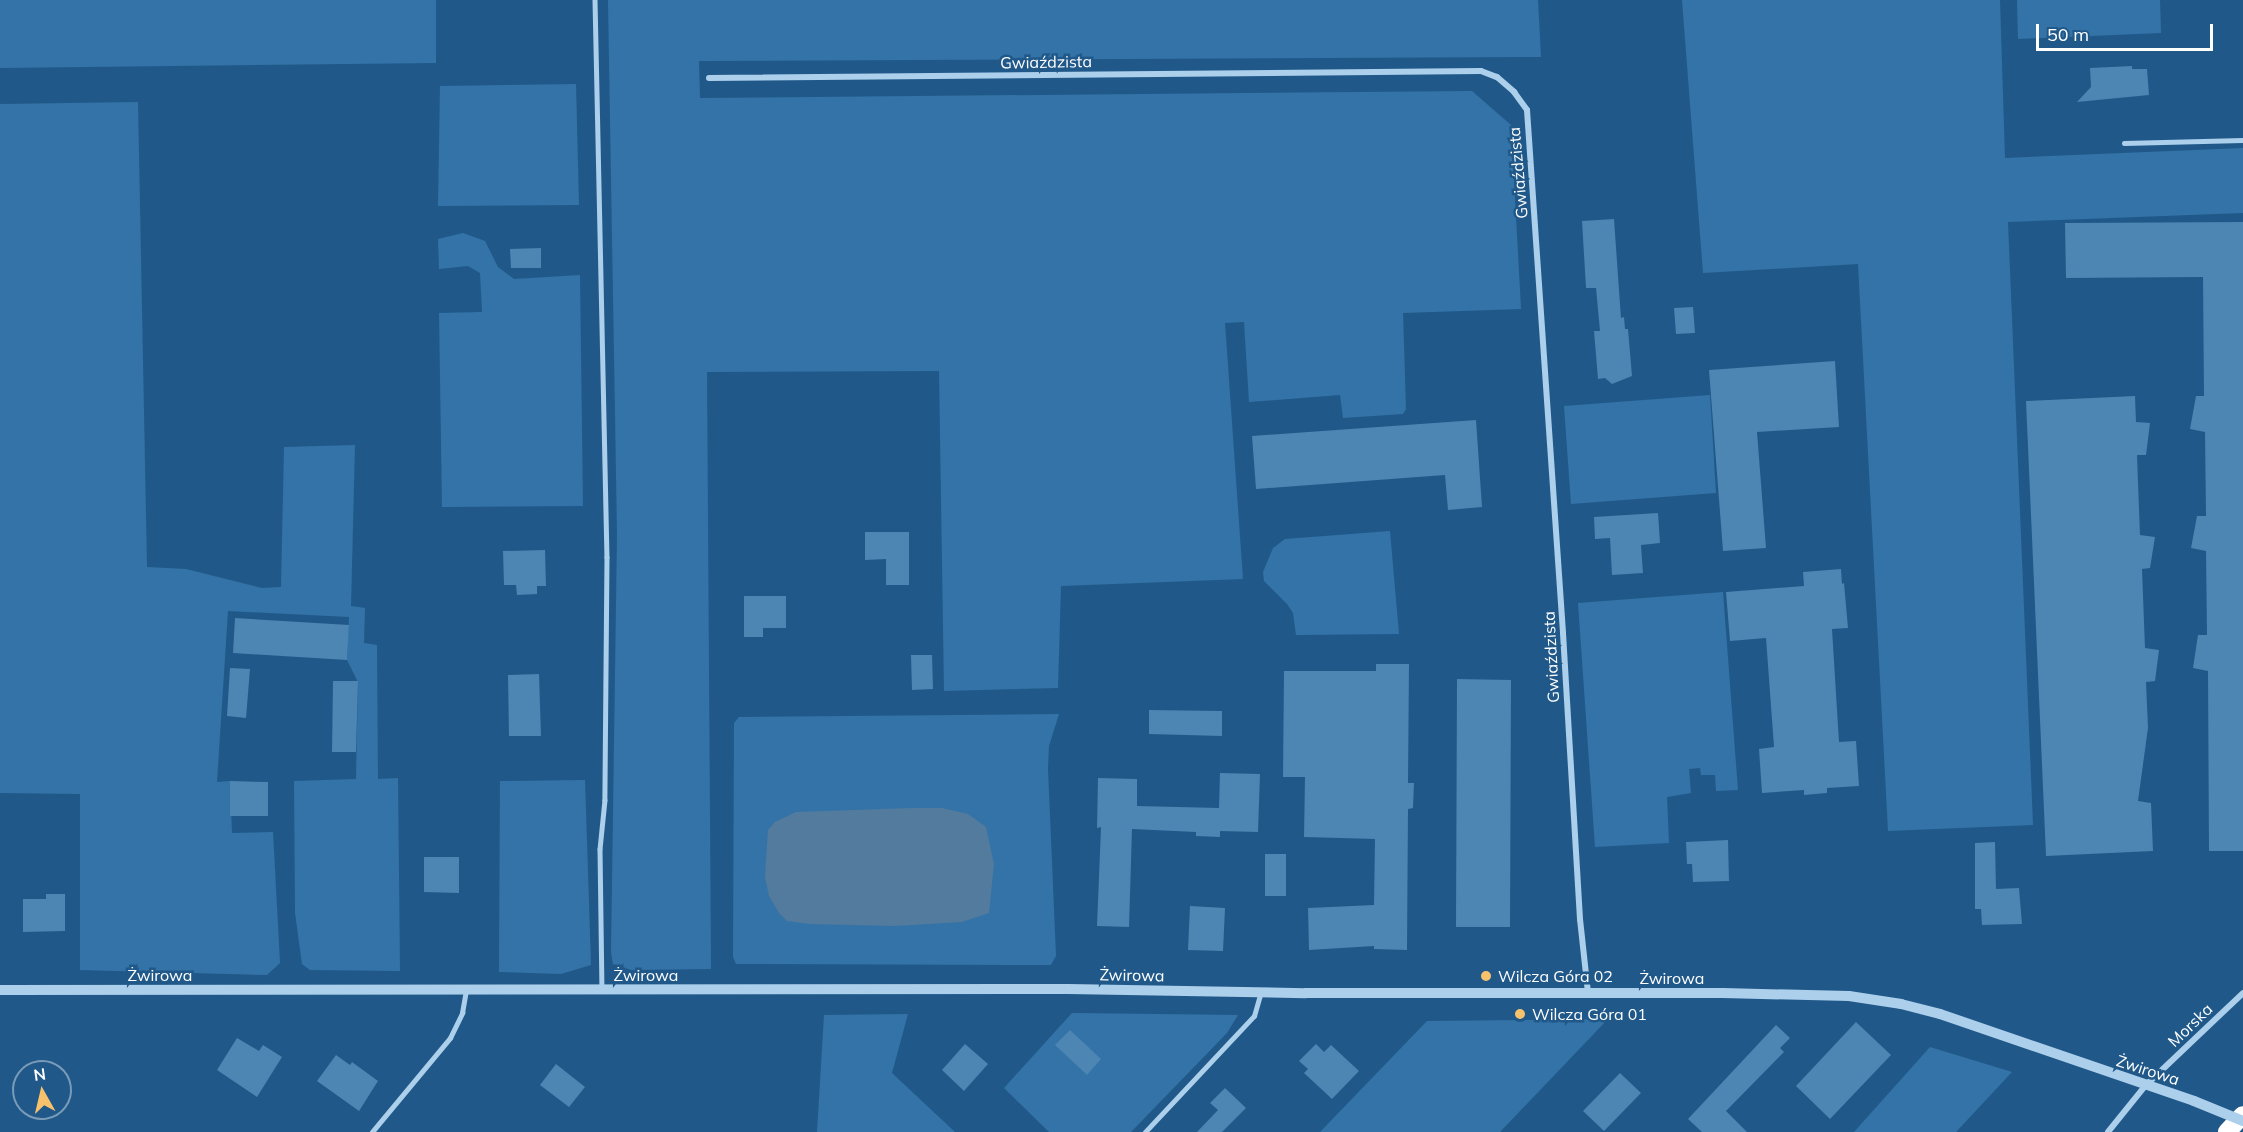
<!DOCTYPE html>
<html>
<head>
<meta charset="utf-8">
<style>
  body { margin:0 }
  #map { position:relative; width:2243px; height:1132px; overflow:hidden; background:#205989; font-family:Mulish,sans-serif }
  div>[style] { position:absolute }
  .green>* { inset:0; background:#3473a7 }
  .water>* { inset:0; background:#537b9d }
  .building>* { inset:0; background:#4d85b3 }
  .service>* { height:4.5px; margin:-2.25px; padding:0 2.25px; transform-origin:2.25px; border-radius:2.25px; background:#accfeb }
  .minor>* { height:6px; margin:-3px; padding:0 3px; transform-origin:3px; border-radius:3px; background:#accfeb }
  .tertiary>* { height:10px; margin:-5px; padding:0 5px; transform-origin:5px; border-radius:5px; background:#accfeb }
  .motorway>* { height:18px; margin:-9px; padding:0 9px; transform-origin:9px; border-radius:9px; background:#fff }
  .tertiary-bridge>* { height:10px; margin:-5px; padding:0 5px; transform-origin:5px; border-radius:5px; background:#accfeb }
  .dots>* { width:16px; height:16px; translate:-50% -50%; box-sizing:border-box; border:3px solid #205989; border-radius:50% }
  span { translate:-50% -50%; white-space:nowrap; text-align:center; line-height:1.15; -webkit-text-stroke:5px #205989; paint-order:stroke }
  .street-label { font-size:16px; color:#fff }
  .poi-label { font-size:16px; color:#fff }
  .left { translate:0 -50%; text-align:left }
  .north { position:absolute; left:12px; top:1060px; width:60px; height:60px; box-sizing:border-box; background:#205989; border:2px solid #799bb8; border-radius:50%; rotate:352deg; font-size:16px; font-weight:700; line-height:24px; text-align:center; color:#fff }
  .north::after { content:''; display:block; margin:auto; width:21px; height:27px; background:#f8c26d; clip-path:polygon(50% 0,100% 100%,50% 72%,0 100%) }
  .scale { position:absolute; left:2036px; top:24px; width:177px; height:27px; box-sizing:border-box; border:3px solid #fff; border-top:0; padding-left:8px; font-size:18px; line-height:21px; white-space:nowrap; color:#fff; -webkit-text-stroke:4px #205989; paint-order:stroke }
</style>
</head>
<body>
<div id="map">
  <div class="green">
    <i style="clip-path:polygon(0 0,436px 0,436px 63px,0 68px)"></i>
    <i style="clip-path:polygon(608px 0,1538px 0,1541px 57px,699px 61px,700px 98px,1472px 91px,1511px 125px,1521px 309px,1403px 313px,1406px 409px,1403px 414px,1343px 418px,1340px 395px,1249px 402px,1244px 322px,1225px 323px,1243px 579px,1061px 586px,1058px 688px,944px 691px,939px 371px,707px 372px,711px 969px,631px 970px,613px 964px,611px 952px,617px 534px)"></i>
    <i style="clip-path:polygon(1682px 0,2000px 0,2005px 158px,2243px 148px,2243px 213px,2008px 222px,2033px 825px,1888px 831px,1858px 264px,1703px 273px)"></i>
    <i style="clip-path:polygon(2017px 0,2160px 0,2161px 33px,2018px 39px)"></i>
    <i style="clip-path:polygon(576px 84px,579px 205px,438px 206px,440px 86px)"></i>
    <i style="clip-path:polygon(138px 102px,147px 567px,186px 569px,262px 588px,281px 587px,284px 447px,355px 445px,351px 606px,365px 608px,364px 643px,377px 645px,378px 779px,398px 778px,400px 971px,310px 970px,302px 964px,295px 913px,294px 781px,356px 779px,358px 682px,347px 660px,349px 617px,228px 611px,217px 782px,230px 781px,232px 833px,273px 832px,280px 963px,267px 975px,80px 970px,80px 794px,0 793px,0 104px)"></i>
    <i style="clip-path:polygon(463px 233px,485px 241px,498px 267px,514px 279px,580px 275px,583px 506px,442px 507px,439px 313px,482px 312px,480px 273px,468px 266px,439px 269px,438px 239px)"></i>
    <i style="clip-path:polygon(1710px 395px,1716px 493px,1571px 504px,1564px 406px)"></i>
    <i style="clip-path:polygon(1390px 531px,1399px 634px,1296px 635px,1293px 613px,1287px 604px,1264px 581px,1263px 572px,1273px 548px,1285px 539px)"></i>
    <i style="clip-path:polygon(1723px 592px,1738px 790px,1716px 791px,1715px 775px,1701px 775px,1700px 768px,1689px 769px,1691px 793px,1667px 797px,1669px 843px,1595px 847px,1578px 603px)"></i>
    <i style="clip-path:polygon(1059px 714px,1049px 746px,1048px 769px,1056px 956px,1051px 965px,736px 964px,733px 957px,734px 723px,739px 717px)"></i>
    <i style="clip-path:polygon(585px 780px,591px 965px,561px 974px,499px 972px,500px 781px)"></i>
    <i style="clip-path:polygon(1072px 1013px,1238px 1015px,1227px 1033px,1131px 1132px,1049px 1132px,1004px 1088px)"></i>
    <i style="clip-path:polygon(908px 1014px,892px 1073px,955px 1132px,817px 1132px,824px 1015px)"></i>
    <i style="clip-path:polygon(1608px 1019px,1500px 1132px,1320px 1132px,1427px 1021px)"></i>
    <i style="clip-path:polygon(1930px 1047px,2012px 1072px,1956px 1132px,1854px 1132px)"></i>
  </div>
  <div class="water">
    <i style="clip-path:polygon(912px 808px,942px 808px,968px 814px,986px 827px,994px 864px,989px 913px,962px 922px,895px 926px,809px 924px,787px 921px,779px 913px,769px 896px,765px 877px,768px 830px,775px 822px,796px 812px)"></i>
  </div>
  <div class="building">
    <i style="clip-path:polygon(2132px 66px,2132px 69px,2147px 69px,2149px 95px,2077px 102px,2091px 87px,2090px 68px)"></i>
    <i style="clip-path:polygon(1614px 219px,1621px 318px,1624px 317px,1625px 329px,1628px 329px,1632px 376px,1612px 384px,1605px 378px,1598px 379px,1594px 331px,1600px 331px,1596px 288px,1586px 288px,1582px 221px)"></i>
    <i style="clip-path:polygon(2243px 222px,2243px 851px,2209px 851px,2208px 671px,2193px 668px,2198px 635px,2207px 635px,2206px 551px,2191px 548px,2197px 516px,2206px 516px,2205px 432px,2190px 429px,2196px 396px,2204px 396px,2203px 277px,2066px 278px,2065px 223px)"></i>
    <i style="clip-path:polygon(541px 248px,541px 268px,511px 268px,510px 249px)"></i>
    <i style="clip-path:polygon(1693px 307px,1695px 333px,1676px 334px,1674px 308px)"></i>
    <i style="clip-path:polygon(1835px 361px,1839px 427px,1757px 432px,1766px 548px,1723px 551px,1709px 370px)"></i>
    <i style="clip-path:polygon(2135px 396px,2136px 422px,2150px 423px,2146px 455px,2137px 455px,2140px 535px,2155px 537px,2150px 568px,2142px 569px,2145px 648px,2159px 650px,2155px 681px,2146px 682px,2148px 728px,2138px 801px,2151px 803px,2153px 851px,2046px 856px,2026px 401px)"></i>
    <i style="clip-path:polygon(1476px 420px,1482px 507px,1448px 510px,1445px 475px,1256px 489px,1252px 436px)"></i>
    <i style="clip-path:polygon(1658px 513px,1660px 543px,1641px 545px,1643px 573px,1612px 575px,1610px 538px,1595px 539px,1594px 517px)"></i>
    <i style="clip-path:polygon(865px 532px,909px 532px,909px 585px,886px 585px,886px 559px,865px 560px)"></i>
    <i style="clip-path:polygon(545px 550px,546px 586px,537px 586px,537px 594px,517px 595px,516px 585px,504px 585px,503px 551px)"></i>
    <i style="clip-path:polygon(1841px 569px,1842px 584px,1844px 583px,1848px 628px,1832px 629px,1839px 742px,1856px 741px,1859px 786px,1827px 788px,1827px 793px,1804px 795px,1804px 790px,1762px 793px,1759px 749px,1774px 747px,1766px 638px,1730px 641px,1726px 592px,1804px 586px,1803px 572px)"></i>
    <i style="clip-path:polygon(744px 596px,786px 596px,786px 628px,763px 628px,763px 637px,744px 637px)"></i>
    <i style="clip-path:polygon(235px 618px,349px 625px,347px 660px,233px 653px)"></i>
    <i style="clip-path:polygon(911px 655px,932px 655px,933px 689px,912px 690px)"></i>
    <i style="clip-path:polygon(1376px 664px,1409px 664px,1408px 783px,1414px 783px,1413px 808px,1408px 809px,1407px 950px,1374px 949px,1374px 946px,1309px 950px,1308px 908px,1374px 905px,1375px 839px,1304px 837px,1305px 777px,1283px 777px,1284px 671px,1376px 671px)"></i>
    <i style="clip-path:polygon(230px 668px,250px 669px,246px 718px,227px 716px)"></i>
    <i style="clip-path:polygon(539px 674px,541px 736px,509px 736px,508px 675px)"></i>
    <i style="clip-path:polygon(1457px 679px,1511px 680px,1510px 927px,1456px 927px)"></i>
    <i style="clip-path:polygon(333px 681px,358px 681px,356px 752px,332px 752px)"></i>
    <i style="clip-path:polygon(1149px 710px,1222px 711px,1222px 736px,1149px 734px)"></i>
    <i style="clip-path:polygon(1220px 773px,1260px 774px,1258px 832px,1220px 831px,1220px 837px,1196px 836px,1196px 832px,1132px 829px,1129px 927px,1097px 926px,1101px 827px,1097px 828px,1098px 778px,1137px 779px,1137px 806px,1219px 808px)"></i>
    <i style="clip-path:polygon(230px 781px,268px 782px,268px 816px,230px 816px)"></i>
    <i style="clip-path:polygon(1728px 840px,1729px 881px,1693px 882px,1692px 864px,1687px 864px,1686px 842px)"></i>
    <i style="clip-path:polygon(1995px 842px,1996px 889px,2019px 888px,2022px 924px,1982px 925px,1981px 909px,1975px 909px,1975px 843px)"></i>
    <i style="clip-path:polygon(1265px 854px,1286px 854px,1286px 896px,1265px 896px)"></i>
    <i style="clip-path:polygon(424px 857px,459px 857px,459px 893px,424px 892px)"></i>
    <i style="clip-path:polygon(46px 894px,65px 894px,65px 931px,23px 932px,23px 899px,46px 899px)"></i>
    <i style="clip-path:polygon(1190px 906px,1225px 908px,1223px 951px,1188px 950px)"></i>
    <i style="clip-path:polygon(1856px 1022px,1891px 1055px,1830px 1119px,1796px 1086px)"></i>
    <i style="clip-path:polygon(1776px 1025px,1790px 1038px,1780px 1048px,1784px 1052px,1726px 1111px,1747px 1132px,1702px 1132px,1688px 1119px)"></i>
    <i style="clip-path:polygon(1070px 1030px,1101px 1059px,1087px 1075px,1055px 1045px)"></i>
    <i style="clip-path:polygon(237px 1038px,259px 1051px,263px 1045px,282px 1057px,257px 1097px,217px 1070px)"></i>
    <i style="clip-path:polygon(965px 1044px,988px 1064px,964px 1091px,942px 1070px)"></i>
    <i style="clip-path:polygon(1316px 1044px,1324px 1052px,1331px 1045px,1359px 1071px,1332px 1099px,1304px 1073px,1308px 1069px,1299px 1061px)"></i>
    <i style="clip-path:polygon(336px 1055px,350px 1065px,352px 1062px,378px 1081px,359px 1111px,317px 1081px)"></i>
    <i style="clip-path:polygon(556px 1064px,585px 1087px,569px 1107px,540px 1085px)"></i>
    <i style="clip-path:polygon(1620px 1073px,1641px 1093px,1604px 1131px,1583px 1111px)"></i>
    <i style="clip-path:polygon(1225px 1088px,1246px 1108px,1222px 1132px,1197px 1132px,1218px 1110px,1210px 1103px)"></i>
  </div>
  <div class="service">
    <i style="left:595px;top:0;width:557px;rotate:88.77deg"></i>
    <i style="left:607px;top:557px;width:243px;rotate:90.5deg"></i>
    <i style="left:605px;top:800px;width:49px;rotate:95.8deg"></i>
    <i style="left:600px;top:849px;width:139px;rotate:89.2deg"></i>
    <i style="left:2124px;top:143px;width:119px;rotate:-1.4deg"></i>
    <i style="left:372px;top:1132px;width:122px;rotate:-50.3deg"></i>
    <i style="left:450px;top:1038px;width:28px;rotate:-64deg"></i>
    <i style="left:462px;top:1013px;width:23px;rotate:-80deg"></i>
    <i style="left:1145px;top:1132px;width:159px;rotate:-46.8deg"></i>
    <i style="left:1254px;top:1016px;width:25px;rotate:-74deg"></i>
  </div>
  <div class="minor">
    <i style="left:709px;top:78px;width:772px;rotate:-0.52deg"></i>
    <i style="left:1481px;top:71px;width:17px;rotate:21deg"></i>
    <i style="left:1497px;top:77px;width:23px;rotate:41deg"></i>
    <i style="left:1514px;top:92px;width:22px;rotate:54deg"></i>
    <i style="left:1527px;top:110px;width:524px;rotate:86.06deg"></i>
    <i style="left:1563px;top:633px;width:287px;rotate:86.6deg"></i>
    <i style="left:1580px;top:919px;width:74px;rotate:83.8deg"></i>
    <i style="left:2108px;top:1132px;width:59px;rotate:-51.2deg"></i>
    <i style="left:2145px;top:1086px;width:135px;rotate:-43.5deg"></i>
  </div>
  <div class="tertiary">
    <i style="left:0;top:990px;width:1068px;rotate:-0.05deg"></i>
    <i style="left:1068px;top:989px;width:238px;rotate:1deg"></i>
    <i style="left:1306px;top:993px;width:417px"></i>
    <i style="left:1723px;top:993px;width:126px;rotate:1.4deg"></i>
    <i style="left:1849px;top:996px;width:53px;rotate:8.7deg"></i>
    <i style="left:1901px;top:1004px;width:40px;rotate:14.4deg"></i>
    <i style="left:1940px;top:1014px;width:268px;rotate:18.9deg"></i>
  </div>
  <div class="motorway">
    <i style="left:2227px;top:1132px;width:23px;rotate:-47deg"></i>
  </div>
  <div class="tertiary-bridge">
    <i style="left:2194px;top:1101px;width:53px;rotate:22.2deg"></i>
  </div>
  <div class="dots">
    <i style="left:1486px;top:976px;background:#f8c26d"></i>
    <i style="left:1520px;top:1014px;background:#f8c26d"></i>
  </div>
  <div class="street-label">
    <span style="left:1046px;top:62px;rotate:-1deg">Gwiaździsta</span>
    <span style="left:1518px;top:173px;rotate:-95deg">Gwiaździsta</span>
    <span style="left:1551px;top:657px;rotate:-93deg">Gwiaździsta</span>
    <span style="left:160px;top:975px">Żwirowa</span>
    <span style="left:646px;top:975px">Żwirowa</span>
    <span style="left:1132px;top:975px;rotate:1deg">Żwirowa</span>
    <span style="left:1672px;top:978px">Żwirowa</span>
    <span style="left:2190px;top:1025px;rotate:-44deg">Morska</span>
    <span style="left:2148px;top:1070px;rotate:18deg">Żwirowa</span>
  </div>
  <div class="poi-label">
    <span class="left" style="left:1498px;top:976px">Wilcza Góra 02</span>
    <span class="left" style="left:1532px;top:1014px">Wilcza Góra 01</span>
  </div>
  <div class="north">N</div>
  <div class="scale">50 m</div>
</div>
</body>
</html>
